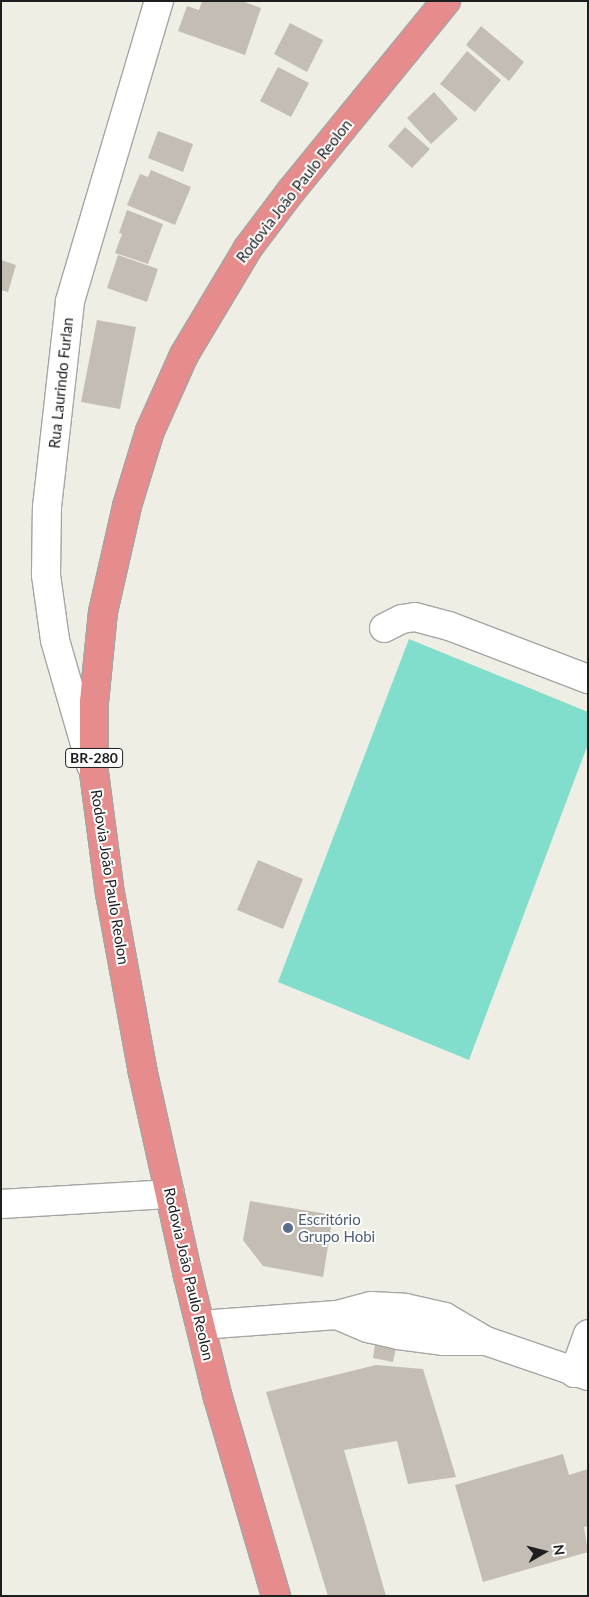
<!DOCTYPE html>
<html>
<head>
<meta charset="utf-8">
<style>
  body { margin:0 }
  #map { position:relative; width:589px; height:1597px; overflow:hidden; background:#efeee4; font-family:Lato,sans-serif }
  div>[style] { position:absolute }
  .pitch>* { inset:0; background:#82decc }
  .building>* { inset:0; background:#c4bdb4 }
  .roads { filter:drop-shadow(1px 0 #a5a5a5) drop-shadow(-1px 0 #a5a5a5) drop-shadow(0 1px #a5a5a5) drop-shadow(0 -1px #a5a5a5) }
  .minor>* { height:28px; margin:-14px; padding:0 14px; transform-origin:14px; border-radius:14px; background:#fff }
  .highway>* { height:28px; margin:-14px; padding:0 14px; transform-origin:14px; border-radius:14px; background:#e68c8c }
  .dots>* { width:14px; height:14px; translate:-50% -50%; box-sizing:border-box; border:2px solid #fff; border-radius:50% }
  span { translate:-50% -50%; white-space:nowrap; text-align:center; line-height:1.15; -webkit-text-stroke:4px #fff; paint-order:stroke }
  .shield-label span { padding:1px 4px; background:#fff; border:1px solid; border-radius:4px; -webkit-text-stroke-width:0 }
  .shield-label { font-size:14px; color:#1e1e1e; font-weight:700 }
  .street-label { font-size:15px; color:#1e1e1e }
  .service-label { font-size:15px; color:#4e5e75 }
  .left { translate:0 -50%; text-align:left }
  .frame { position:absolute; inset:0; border:2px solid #1e1e1e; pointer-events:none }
  .north { position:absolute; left:519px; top:1527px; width:50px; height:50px; -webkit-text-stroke:4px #fff; paint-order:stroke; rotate:82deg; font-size:14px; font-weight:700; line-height:20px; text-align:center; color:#1e1e1e }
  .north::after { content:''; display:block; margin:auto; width:18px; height:22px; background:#1e1e1e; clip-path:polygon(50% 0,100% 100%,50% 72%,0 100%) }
</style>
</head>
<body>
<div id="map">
  <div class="pitch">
    <i style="clip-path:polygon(409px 639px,588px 712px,588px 744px,469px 1060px,278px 982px)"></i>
  </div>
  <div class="building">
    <i style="clip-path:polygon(202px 1px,242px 1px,261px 8px,245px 55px,178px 31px,187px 6px,199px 10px)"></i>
    <i style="clip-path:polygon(290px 23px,323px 40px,307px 72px,274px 54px)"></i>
    <i style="clip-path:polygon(481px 26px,524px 62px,509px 81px,466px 45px)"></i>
    <i style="clip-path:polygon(467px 51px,501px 80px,475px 112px,440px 84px)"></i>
    <i style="clip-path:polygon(278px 67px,309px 83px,291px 117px,260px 101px)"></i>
    <i style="clip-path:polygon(434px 92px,458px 119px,431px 144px,407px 118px)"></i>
    <i style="clip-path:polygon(405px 127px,430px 149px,412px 168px,388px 146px)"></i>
    <i style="clip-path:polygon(158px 131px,193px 144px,183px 172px,148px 158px)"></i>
    <i style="clip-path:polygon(151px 170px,191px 187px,175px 225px,127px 205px,140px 174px,148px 177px)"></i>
    <i style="clip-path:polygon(127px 210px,163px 224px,148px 264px,115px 253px,122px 234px,119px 233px)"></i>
    <i style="clip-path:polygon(118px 255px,158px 269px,147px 302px,107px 288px)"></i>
    <i style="clip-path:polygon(1px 260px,16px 265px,8px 292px,1px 290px)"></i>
    <i style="clip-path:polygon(97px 320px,136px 327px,120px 409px,81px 402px)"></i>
    <i style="clip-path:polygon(258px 860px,303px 879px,283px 929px,237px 910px)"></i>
    <i style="clip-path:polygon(250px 1201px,333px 1215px,323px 1277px,263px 1266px,243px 1240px)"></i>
    <i style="clip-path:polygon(375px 1344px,396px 1348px,393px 1362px,373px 1358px)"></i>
    <i style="clip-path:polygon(376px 1365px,423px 1369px,456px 1477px,408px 1484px,397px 1441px,344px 1450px,386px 1596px,328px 1596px,266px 1392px)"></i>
    <i style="clip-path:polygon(563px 1454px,569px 1475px,588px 1469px,588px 1526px,584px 1527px,588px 1552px,483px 1582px,455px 1485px)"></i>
  </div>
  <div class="roads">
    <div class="minor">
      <i style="left:384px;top:628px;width:20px;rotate:-27deg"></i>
      <i style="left:402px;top:619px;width:13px;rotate:-9deg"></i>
      <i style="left:415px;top:617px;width:35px;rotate:15deg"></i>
      <i style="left:449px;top:626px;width:149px;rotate:20.9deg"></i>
      <i style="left:91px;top:765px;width:130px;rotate:-106.1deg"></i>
      <i style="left:55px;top:640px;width:66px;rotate:-97.9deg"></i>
      <i style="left:46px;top:575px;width:68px;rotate:-89.2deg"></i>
      <i style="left:47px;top:507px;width:207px;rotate:-83.6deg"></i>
      <i style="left:70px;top:301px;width:313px;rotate:-73.5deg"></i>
      <i style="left:1px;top:1204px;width:169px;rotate:-3.4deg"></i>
      <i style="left:337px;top:1315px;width:34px;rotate:23deg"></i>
      <i style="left:368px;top:1328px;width:31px;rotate:13deg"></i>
      <i style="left:398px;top:1335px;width:45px;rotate:7.6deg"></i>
      <i style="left:443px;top:1341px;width:41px"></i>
      <i style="left:200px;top:1325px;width:137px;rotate:-4.2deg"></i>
      <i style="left:337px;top:1315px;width:35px;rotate:-15deg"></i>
      <i style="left:371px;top:1306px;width:34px;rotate:3deg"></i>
      <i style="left:405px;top:1308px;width:41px;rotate:12.7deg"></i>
      <i style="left:445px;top:1317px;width:48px;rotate:30.3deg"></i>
      <i style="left:486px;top:1341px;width:108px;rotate:18.9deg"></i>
      <i style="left:574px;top:1373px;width:41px;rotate:-70.3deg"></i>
    </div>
    <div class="highway">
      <i style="left:276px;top:1596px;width:206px;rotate:-106.3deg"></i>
      <i style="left:218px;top:1398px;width:126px;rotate:-103.8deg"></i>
      <i style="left:188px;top:1276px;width:208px;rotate:-102.5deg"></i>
      <i style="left:143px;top:1073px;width:182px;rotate:-100.4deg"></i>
      <i style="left:110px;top:894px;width:123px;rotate:-97.5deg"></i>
      <i style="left:94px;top:772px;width:70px;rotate:-90deg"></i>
      <i style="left:94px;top:702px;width:90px;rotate:-84.3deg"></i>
      <i style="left:103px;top:612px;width:109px;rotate:-77.2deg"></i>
      <i style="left:127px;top:506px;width:78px;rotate:-73deg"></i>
      <i style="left:150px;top:431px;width:83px;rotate:-65.9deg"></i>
      <i style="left:184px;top:355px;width:125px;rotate:-59.1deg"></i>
      <i style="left:248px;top:248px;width:71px;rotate:-53deg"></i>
      <i style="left:291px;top:191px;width:245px;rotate:-50.8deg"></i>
    </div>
  </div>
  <div class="dots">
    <i style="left:288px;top:1228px;background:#5c6f8a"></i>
  </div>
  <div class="shield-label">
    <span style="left:94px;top:758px">BR-280</span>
  </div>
  <div class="street-label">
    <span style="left:294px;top:191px;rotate:-52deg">Rodovia João Paulo Reolon</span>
    <span style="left:61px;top:383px;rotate:-84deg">Rua Laurindo Furlan</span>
    <span style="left:110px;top:877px;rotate:81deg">Rodovia João Paulo Reolon</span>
    <span style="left:189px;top:1274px;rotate:77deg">Rodovia João Paulo Reolon</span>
  </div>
  <div class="service-label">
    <span class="left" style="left:298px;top:1228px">Escritório<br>Grupo Hobi</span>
  </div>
  <div class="frame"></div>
  <div class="north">N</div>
</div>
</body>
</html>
